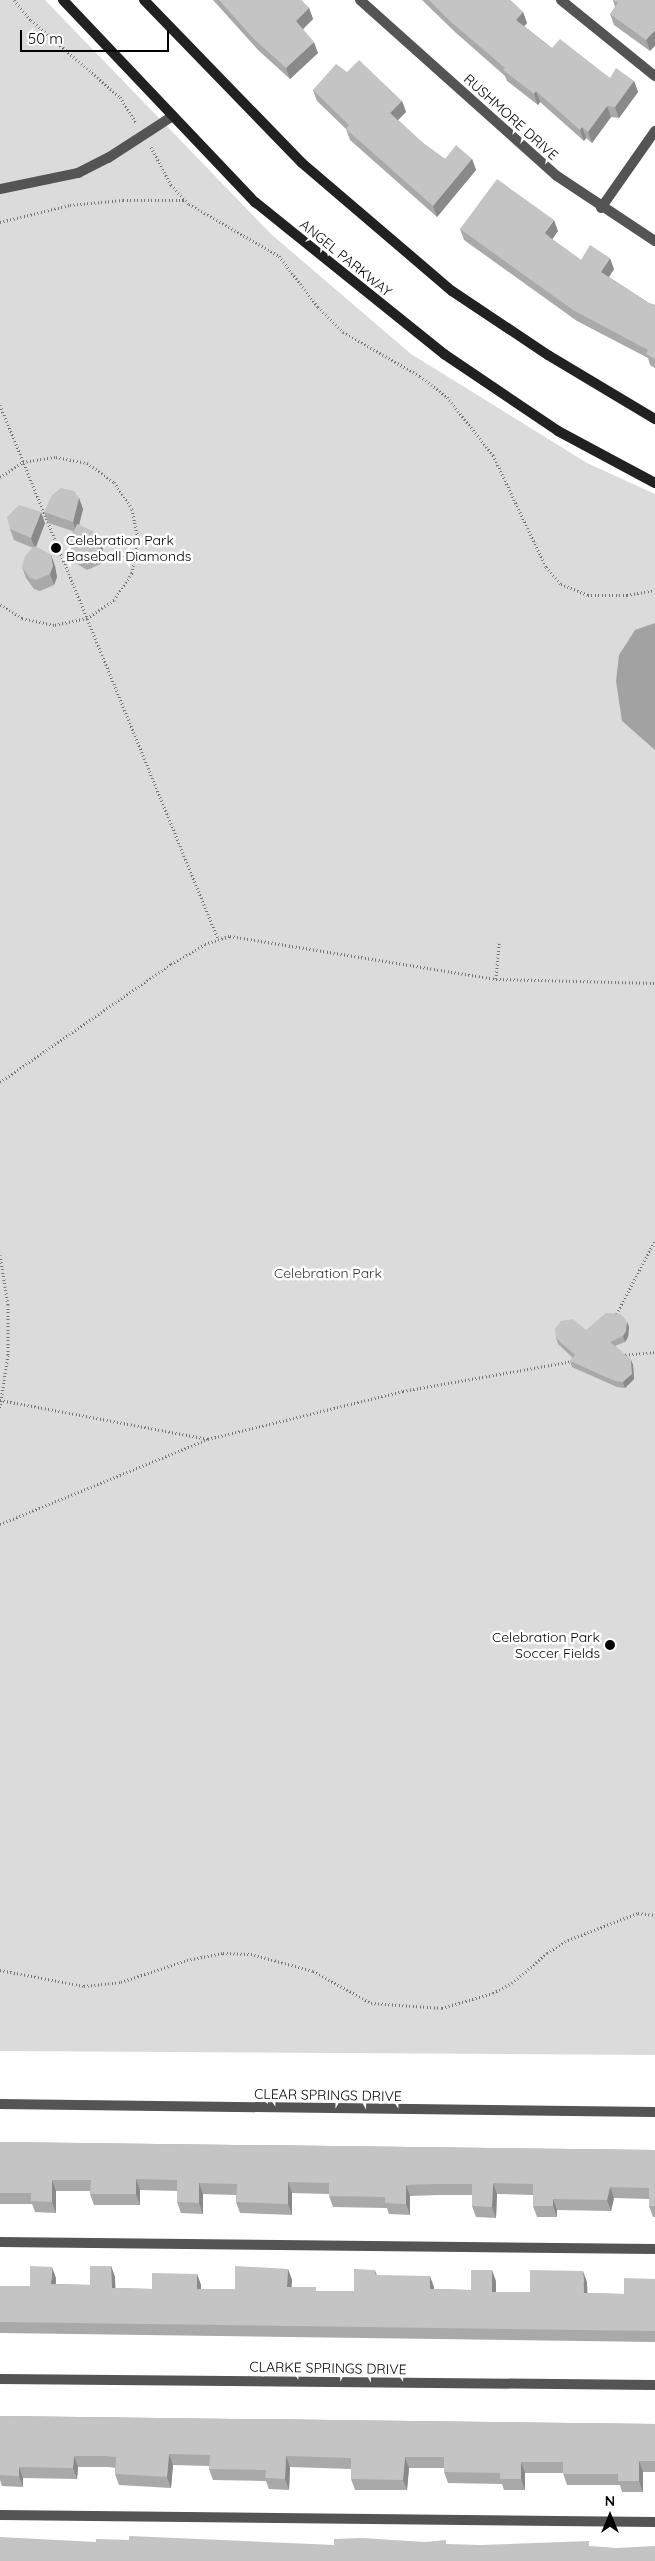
<!DOCTYPE html>
<html>
<head>
<meta charset="utf-8">
<style>
  body { margin:0 }
  #map { position:relative; width:655px; height:2561px; overflow:hidden; background:#fff; font-family:Quicksand,sans-serif }
  div>[style] { position:absolute }
  .green>* { inset:0; background:#dbdbdb }
  .water>* { inset:0; background:#a2a2a2 }
  .path>* { height:3px; margin-top:-1.5px; transform-origin:0; background:repeating-linear-gradient(90deg,#767676 0 1px,transparent 0 3.5px) }
  .service>* { height:10px; margin:-5px; padding:0 5px; transform-origin:5px; border-radius:5px; background:#545454 }
  .minor>* { height:10px; margin:-5px; padding:0 5px; transform-origin:5px; border-radius:5px; background:#545454 }
  .secondary>* { height:10px; margin:-5px; padding:0 5px; transform-origin:5px; border-radius:5px; background:#212121 }
  .wall>* { inset:0; background:#a9a9a9 }
  .shaded-wall>* { inset:0; background:#898989 }
  .building>* { inset:0; background:#c4c4c4 }
  .dots>* { width:14px; height:14px; translate:-50% -50%; box-sizing:border-box; border:2px solid #fff; border-radius:50% }
  span { translate:-50% -50%; white-space:nowrap; text-align:center; line-height:1.15; -webkit-text-stroke:5px #fff; paint-order:stroke }
  .street-label { font-size:14px; color:#000 }
  .poi-label { font-size:14px; color:#000 }
  .left { translate:0 -50%; text-align:left }
  .right { translate:-100% -50%; text-align:right }
  .park-label { font-size:14px; color:#323232 }
  .north { position:absolute; left:585px; top:2491px; width:50px; height:50px; -webkit-text-stroke:4px #fff; paint-order:stroke; rotate:0deg; font-size:14px; font-weight:700; line-height:20px; text-align:center; color:#000 }
  .north::after { content:''; display:block; margin:auto; width:18px; height:22px; background:#000; clip-path:polygon(50% 0,100% 100%,50% 72%,0 100%) }
  .scale { position:absolute; left:20px; top:30px; width:149px; height:22px; box-sizing:border-box; border:2px solid #000; border-top:0; padding-left:6px; font-size:15px; line-height:18px; white-space:nowrap; color:#000; -webkit-text-stroke:4px #fff; paint-order:stroke }
</style>
</head>
<body>
<div id="map">
  <div class="green">
    <i style="clip-path:polygon(0 0,45px 0,271px 234px,411px 354px,587px 463px,655px 494px,655px 2055px,0 2051px)"></i>
  </div>
  <div class="water">
    <i style="clip-path:polygon(655px 623px,655px 750px,622px 721px,616px 681px,619px 655px,635px 630px)"></i>
  </div>
  <div class="path">
    <i style="left:14px;top:0;width:26px;rotate:50deg"></i>
    <i style="left:31px;top:20px;width:118px;rotate:40.9deg"></i>
    <i style="left:120px;top:97px;width:31px;rotate:58deg"></i>
    <i style="left:151px;top:147px;width:43px;rotate:62.2deg"></i>
    <i style="left:171px;top:185px;width:26px;rotate:47deg"></i>
    <i style="left:189px;top:204px;width:104px;rotate:30deg"></i>
    <i style="left:279px;top:256px;width:64px;rotate:52.6deg"></i>
    <i style="left:318px;top:307px;width:35px;rotate:45deg"></i>
    <i style="left:343px;top:332px;width:89px;rotate:29.7deg"></i>
    <i style="left:420px;top:376px;width:34px;rotate:38deg"></i>
    <i style="left:447px;top:397px;width:74px;rotate:51.6deg"></i>
    <i style="left:493px;top:455px;width:124px;rotate:64.7deg"></i>
    <i style="left:546px;top:567px;width:23px;rotate:49deg"></i>
    <i style="left:561px;top:584px;width:29px;rotate:22deg"></i>
    <i style="left:588px;top:595px;width:39px"></i>
    <i style="left:627px;top:595px;width:28px;rotate:-10deg"></i>
    <i style="left:0;top:222px;width:72px;rotate:-13.7deg"></i>
    <i style="left:70px;top:205px;width:53px;rotate:-5.4deg"></i>
    <i style="left:123px;top:200px;width:62px"></i>
    <i style="left:0;top:405px;width:577px;rotate:67.79deg"></i>
    <i style="left:0;top:477px;width:27px;rotate:-33deg"></i>
    <i style="left:23px;top:462px;width:33px;rotate:-9deg"></i>
    <i style="left:56px;top:457px;width:32px;rotate:11deg"></i>
    <i style="left:87px;top:463px;width:33px;rotate:35deg"></i>
    <i style="left:114px;top:482px;width:32px;rotate:56deg"></i>
    <i style="left:132px;top:509px;width:33px;rotate:79deg"></i>
    <i style="left:138px;top:541px;width:33px;rotate:101deg"></i>
    <i style="left:132px;top:573px;width:32px;rotate:124deg"></i>
    <i style="left:114px;top:600px;width:32px;rotate:146deg"></i>
    <i style="left:87px;top:618px;width:34px;rotate:168deg"></i>
    <i style="left:54px;top:625px;width:33px;rotate:-168deg"></i>
    <i style="left:22px;top:618px;width:26px;rotate:-148deg"></i>
    <i style="left:496px;top:979px;width:38px;rotate:-85deg"></i>
    <i style="left:0;top:1082px;width:208px;rotate:-34.6deg"></i>
    <i style="left:171px;top:964px;width:39px;rotate:-30deg"></i>
    <i style="left:205px;top:944px;width:26px;rotate:-18deg"></i>
    <i style="left:230px;top:936px;width:269px;rotate:9.2deg"></i>
    <i style="left:496px;top:979px;width:159px;rotate:1.4deg"></i>
    <i style="left:0;top:1255px;width:51px;rotate:80.9deg"></i>
    <i style="left:8px;top:1305px;width:50px;rotate:90deg"></i>
    <i style="left:8px;top:1355px;width:53px;rotate:98.7deg"></i>
    <i style="left:615px;top:1317px;width:87px;rotate:-62.5deg"></i>
    <i style="left:622px;top:1355px;width:33px;rotate:-5deg"></i>
    <i style="left:0;top:1400px;width:212px;rotate:10.6deg"></i>
    <i style="left:0;top:1524px;width:225px;rotate:-22.2deg"></i>
    <i style="left:208px;top:1439px;width:201px;rotate:-13.8deg"></i>
    <i style="left:403px;top:1391px;width:174px;rotate:-10deg"></i>
    <i style="left:0;top:1970px;width:86px;rotate:10.8deg"></i>
    <i style="left:84px;top:1986px;width:37px;rotate:-6deg"></i>
    <i style="left:121px;top:1982px;width:70px;rotate:-18.4deg"></i>
    <i style="left:187px;top:1960px;width:37px;rotate:-11deg"></i>
    <i style="left:223px;top:1953px;width:28px;rotate:2deg"></i>
    <i style="left:251px;top:1954px;width:64px;rotate:15.3deg"></i>
    <i style="left:313px;top:1971px;width:66px;rotate:28.9deg"></i>
    <i style="left:371px;top:2003px;width:71px;rotate:4deg"></i>
    <i style="left:442px;top:2008px;width:53px;rotate:-16.4deg"></i>
    <i style="left:493px;top:1993px;width:21px;rotate:-28deg"></i>
    <i style="left:512px;top:1983px;width:46px;rotate:-40.6deg"></i>
    <i style="left:547px;top:1953px;width:25px;rotate:-32deg"></i>
    <i style="left:568px;top:1940px;width:75px;rotate:-21.1deg"></i>
    <i style="left:638px;top:1913px;width:17px;rotate:7deg"></i>
  </div>
  <div class="service">
    <i style="left:561px;top:0;width:121px;rotate:39deg"></i>
    <i style="left:0;top:189px;width:80px;rotate:-11.6deg"></i>
    <i style="left:78px;top:173px;width:34px;rotate:-27deg"></i>
    <i style="left:108px;top:158px;width:77px;rotate:-32.9deg"></i>
    <i style="left:0;top:2242px;width:655px;rotate:0.61deg"></i>
    <i style="left:0;top:2515px;width:655px;rotate:0.61deg"></i>
  </div>
  <div class="minor">
    <i style="left:360px;top:0;width:264px;rotate:41.8deg"></i>
    <i style="left:557px;top:176px;width:118px;rotate:33.6deg"></i>
    <i style="left:601px;top:208px;width:94px;rotate:-55deg"></i>
    <i style="left:0;top:2104px;width:655px;rotate:0.7deg"></i>
    <i style="left:0;top:2379px;width:655px;rotate:0.52deg"></i>
  </div>
  <div class="secondary">
    <i style="left:63px;top:0;width:279px;rotate:46.5deg"></i>
    <i style="left:255px;top:202px;width:243px;rotate:38.8deg"></i>
    <i style="left:444px;top:354px;width:138px;rotate:34deg"></i>
    <i style="left:558px;top:431px;width:110px;rotate:28.2deg"></i>
    <i style="left:144px;top:0;width:227px;rotate:45.9deg"></i>
    <i style="left:302px;top:163px;width:197px;rotate:40.5deg"></i>
    <i style="left:452px;top:291px;width:115px;rotate:33.7deg"></i>
    <i style="left:548px;top:355px;width:125px;rotate:30.9deg"></i>
  </div>
  <div class="wall">
    <i style="clip-path:polygon(213px 0,301px 0,309px 8px,313px 19px,303px 29px,318px 53px,290px 79px,258px 50px)"></i>
    <i style="clip-path:polygon(422px 0,510px 0,523px 12px,527px 23px,524px 26px,552px 48px,610px 78px,634px 81px,638px 92px,619px 118px,611px 117px,592px 143px,586px 138px,584px 141px,540px 102px,538px 105px,507px 81px,505px 76px,455px 32px)"></i>
    <i style="clip-path:polygon(613px 0,655px 0,650px 51px,614px 25px,610px 14px,615px 7px)"></i>
    <i style="clip-path:polygon(347px 72px,402px 101px,406px 112px,398px 120px,423px 143px,445px 159px,472px 159px,476px 170px,437px 217px,350px 140px,346px 129px,317px 101px,313px 90px)"></i>
    <i style="clip-path:polygon(460px 229px,558px 231px,552px 239px,581px 260px,614px 269px,609px 277px,649px 303px,655px 305px,655px 368px,650px 365px,648px 358px,577px 321px,464px 240px)"></i>
    <i style="clip-path:polygon(79px 498px,83px 509px,79px 525px,99px 538px,103px 549px,101px 564px,87px 570px,74px 562px,70px 551px,73px 531px,48px 523px,44px 512px)"></i>
    <i style="clip-path:polygon(45px 523px,36px 547px,51px 555px,55px 566px,57px 577px,54px 585px,40px 591px,34px 589px,26px 578px,22px 567px,33px 548px,14px 540px,10px 529px)"></i>
    <i style="clip-path:polygon(627px 1322px,629px 1327px,628px 1337px,625px 1342px,615px 1346px,631px 1360px,633px 1365px,634px 1379px,625px 1388px,617px 1387px,572px 1367px,570px 1361px,573px 1358px,558px 1344px,556px 1338px,586px 1330px)"></i>
    <i style="clip-path:polygon(0 2142px,655px 2150px,655px 2217px,653px 2217px,649px 2206px,649px 2199px,614px 2198px,611px 2211px,557px 2210px,557px 2217px,537px 2217px,533px 2206px,533px 2195px,497px 2194px,496px 2218px,476px 2217px,472px 2206px,472px 2195px,438px 2195px,410px 2196px,410px 2215px,389px 2214px,387px 2208px,333px 2207px,329px 2196px,329px 2194px,292px 2193px,292px 2215px,240px 2213px,236px 2202px,236px 2195px,203px 2194px,203px 2214px,181px 2213px,177px 2202px,177px 2191px,140px 2190px,140px 2205px,94px 2205px,90px 2194px,90px 2191px,56px 2191px,56px 2213px,35px 2212px,32px 2204px,0 2204px)"></i>
    <i style="clip-path:polygon(111px 2266px,115px 2277px,115px 2288px,152px 2289px,197px 2274px,201px 2285px,201px 2289px,235px 2289px,288px 2269px,292px 2280px,291px 2287px,317px 2291px,354px 2291px,375px 2270px,377px 2275px,434px 2287px,434px 2289px,471px 2290px,496px 2281px,496px 2292px,530px 2292px,587px 2282px,587px 2293px,624px 2294px,655px 2279px,655px 2342px,0 2333px,0 2286px,30px 2286px,56px 2278px,56px 2284px,90px 2285px)"></i>
    <i style="clip-path:polygon(0 2416px,655px 2424px,655px 2472px,643px 2472px,643px 2492px,622px 2492px,620px 2485px,567px 2485px,563px 2473px,525px 2473px,525px 2490px,504px 2490px,502px 2484px,448px 2483px,444px 2472px,444px 2468px,409px 2468px,407px 2490px,355px 2490px,351px 2479px,351px 2469px,290px 2467px,289px 2490px,269px 2489px,266px 2481px,213px 2480px,209px 2469px,209px 2466px,173px 2465px,171px 2488px,119px 2485px,115px 2474px,115px 2468px,109px 2467px,78px 2467px,77px 2479px,23px 2478px,23px 2487px,2px 2486px,0 2480px)"></i>
  </div>
  <div class="shaded-wall">
    <i style="clip-path:polygon(309px 8px,313px 19px,300px 32px,296px 21px)"></i>
    <i style="clip-path:polygon(523px 12px,527px 23px,520px 31px,516px 20px)"></i>
    <i style="clip-path:polygon(655px 30px,655px 46px,650px 51px,646px 40px)"></i>
    <i style="clip-path:polygon(314px 42px,318px 53px,290px 79px,286px 68px)"></i>
    <i style="clip-path:polygon(634px 81px,638px 92px,619px 118px,615px 107px)"></i>
    <i style="clip-path:polygon(536px 91px,540px 102px,538px 105px,534px 94px)"></i>
    <i style="clip-path:polygon(402px 101px,406px 112px,394px 124px,390px 113px)"></i>
    <i style="clip-path:polygon(607px 106px,611px 117px,592px 143px,588px 132px)"></i>
    <i style="clip-path:polygon(582px 127px,586px 138px,584px 141px,580px 130px)"></i>
    <i style="clip-path:polygon(472px 159px,476px 170px,437px 217px,433px 206px)"></i>
    <i style="clip-path:polygon(554px 220px,558px 231px,549px 244px,545px 233px)"></i>
    <i style="clip-path:polygon(610px 258px,614px 269px,605px 283px,601px 272px)"></i>
    <i style="clip-path:polygon(79px 498px,83px 509px,77px 533px,73px 522px)"></i>
    <i style="clip-path:polygon(41px 512px,45px 523px,35px 549px,31px 538px)"></i>
    <i style="clip-path:polygon(99px 538px,103px 549px,101px 564px,97px 553px)"></i>
    <i style="clip-path:polygon(51px 555px,55px 566px,57px 577px,54px 585px,50px 574px)"></i>
    <i style="clip-path:polygon(627px 1322px,629px 1327px,628px 1337px,625px 1342px,623px 1336px)"></i>
    <i style="clip-path:polygon(631px 1360px,633px 1365px,634px 1379px,625px 1388px,623px 1382px)"></i>
    <i style="clip-path:polygon(136px 2179px,140px 2190px,140px 2205px,136px 2194px)"></i>
    <i style="clip-path:polygon(52px 2180px,56px 2191px,56px 2213px,52px 2202px)"></i>
    <i style="clip-path:polygon(288px 2182px,292px 2193px,292px 2215px,288px 2204px)"></i>
    <i style="clip-path:polygon(199px 2183px,203px 2194px,203px 2214px,199px 2203px)"></i>
    <i style="clip-path:polygon(493px 2183px,497px 2194px,496px 2218px,492px 2207px)"></i>
    <i style="clip-path:polygon(406px 2185px,410px 2196px,410px 2215px,406px 2204px)"></i>
    <i style="clip-path:polygon(610px 2187px,614px 2198px,611px 2211px,607px 2200px)"></i>
    <i style="clip-path:polygon(553px 2199px,557px 2210px,557px 2217px,553px 2206px)"></i>
    <i style="clip-path:polygon(111px 2266px,115px 2277px,116px 2299px,112px 2288px)"></i>
    <i style="clip-path:polygon(52px 2267px,56px 2278px,55px 2295px,51px 2284px)"></i>
    <i style="clip-path:polygon(288px 2269px,292px 2280px,291px 2298px,287px 2287px)"></i>
    <i style="clip-path:polygon(492px 2270px,496px 2281px,496px 2303px,492px 2292px)"></i>
    <i style="clip-path:polygon(583px 2271px,587px 2282px,588px 2304px,584px 2293px)"></i>
    <i style="clip-path:polygon(197px 2274px,201px 2285px,201px 2300px,197px 2289px)"></i>
    <i style="clip-path:polygon(430px 2276px,434px 2287px,434px 2300px,430px 2289px)"></i>
    <i style="clip-path:polygon(169px 2454px,173px 2465px,171px 2488px,167px 2477px)"></i>
    <i style="clip-path:polygon(74px 2456px,78px 2467px,77px 2479px,73px 2468px)"></i>
    <i style="clip-path:polygon(286px 2456px,290px 2467px,289px 2490px,285px 2479px)"></i>
    <i style="clip-path:polygon(405px 2457px,409px 2468px,407px 2490px,403px 2480px)"></i>
    <i style="clip-path:polygon(639px 2461px,643px 2472px,643px 2492px,639px 2481px)"></i>
    <i style="clip-path:polygon(521px 2462px,525px 2473px,525px 2490px,521px 2479px)"></i>
    <i style="clip-path:polygon(19px 2467px,23px 2478px,23px 2487px,19px 2476px)"></i>
  </div>
  <div class="building">
    <i style="clip-path:polygon(219px 0,301px 0,309px 8px,296px 21px,314px 42px,286px 68px,254px 39px)"></i>
    <i style="clip-path:polygon(429px 0,510px 0,523px 12px,516px 20px,552px 48px,560px 39px,610px 78px,616px 68px,634px 81px,615px 107px,607px 106px,588px 132px,582px 127px,580px 130px,536px 91px,534px 94px,503px 70px,505px 68px,451px 22px)"></i>
    <i style="clip-path:polygon(613px 0,655px 0,655px 30px,646px 40px,610px 14px,618px 3px)"></i>
    <i style="clip-path:polygon(359px 60px,402px 101px,390px 113px,423px 143px,445px 159px,456px 145px,472px 159px,433px 206px,346px 129px,349px 125px,313px 90px,336px 64px,347px 72px)"></i>
    <i style="clip-path:polygon(497px 179px,554px 220px,545px 233px,553px 240px,581px 260px,590px 245px,610px 258px,601px 272px,649px 303px,655px 305px,655px 359px,646px 354px,648px 350px,573px 310px,460px 229px)"></i>
    <i style="clip-path:polygon(61px 488px,74px 491px,79px 498px,73px 522px,44px 512px,52px 495px)"></i>
    <i style="clip-path:polygon(19px 505px,41px 512px,31px 538px,10px 529px,7px 517px)"></i>
    <i style="clip-path:polygon(77px 524px,95px 532px,99px 538px,97px 553px,83px 559px,70px 551px,70px 541px)"></i>
    <i style="clip-path:polygon(34px 546px,51px 555px,53px 566px,50px 574px,36px 580px,30px 578px,22px 567px,25px 556px)"></i>
    <i style="clip-path:polygon(606px 1313px,621px 1314px,627px 1322px,626px 1331px,623px 1336px,610px 1342px,631px 1360px,632px 1374px,623px 1382px,615px 1381px,570px 1361px,575px 1355px,556px 1338px,555px 1329px,561px 1321px,573px 1319px,586px 1330px)"></i>
    <i style="clip-path:polygon(0 2142px,655px 2150px,655px 2206px,649px 2206px,649px 2188px,610px 2187px,607px 2200px,553px 2199px,553px 2206px,533px 2206px,533px 2184px,493px 2183px,492px 2207px,472px 2206px,472px 2184px,434px 2184px,406px 2185px,406px 2204px,385px 2203px,385px 2197px,329px 2196px,329px 2183px,288px 2182px,288px 2204px,236px 2202px,237px 2184px,199px 2183px,199px 2203px,177px 2202px,177px 2180px,136px 2179px,136px 2194px,90px 2194px,91px 2180px,52px 2180px,52px 2202px,31px 2201px,31px 2193px,0 2193px)"></i>
    <i style="clip-path:polygon(30px 2266px,52px 2267px,51px 2284px,90px 2285px,90px 2266px,111px 2266px,112px 2288px,152px 2289px,152px 2273px,197px 2274px,197px 2289px,235px 2289px,235px 2266px,288px 2269px,287px 2287px,316px 2287px,316px 2291px,354px 2291px,354px 2269px,375px 2270px,375px 2275px,430px 2276px,430px 2289px,471px 2290px,471px 2270px,492px 2270px,492px 2292px,530px 2292px,530px 2270px,583px 2271px,584px 2293px,624px 2294px,624px 2278px,655px 2279px,655px 2331px,0 2322px,0 2286px,30px 2286px)"></i>
    <i style="clip-path:polygon(0 2416px,655px 2424px,655px 2461px,639px 2461px,639px 2481px,618px 2481px,618px 2474px,563px 2474px,563px 2462px,521px 2462px,521px 2479px,500px 2479px,500px 2473px,444px 2472px,444px 2457px,405px 2457px,403px 2480px,351px 2479px,351px 2458px,286px 2456px,285px 2479px,265px 2478px,266px 2470px,209px 2469px,210px 2455px,169px 2454px,167px 2477px,115px 2474px,116px 2457px,105px 2456px,74px 2456px,73px 2468px,19px 2467px,19px 2476px,0 2475px)"></i>
    <i style="clip-path:polygon(129px 2536px,334px 2545px,334px 2539px,362px 2538px,425px 2542px,446px 2540px,446px 2544px,481px 2545px,589px 2541px,589px 2546px,617px 2548px,655px 2546px,655px 2561px,0 2561px,0 2537px,96px 2542px,96px 2539px,129px 2540px)"></i>
  </div>
  <div class="dots">
    <i style="left:56px;top:548px;background:#000"></i>
    <i style="left:610px;top:1645px;background:#000"></i>
  </div>
  <div class="street-label">
    <span style="left:511px;top:117px;rotate:42deg">RUSHMORE DRIVE</span>
    <span style="left:346px;top:258px;rotate:39deg">ANGEL PARKWAY</span>
    <span style="left:328px;top:2095px;rotate:1deg">CLEAR SPRINGS DRIVE</span>
    <span style="left:328px;top:2368px;rotate:1deg">CLARKE SPRINGS DRIVE</span>
  </div>
  <div class="poi-label">
    <span class="left" style="left:66px;top:548px">Celebration Park<br>Baseball Diamonds</span>
    <span class="right" style="left:600px;top:1645px">Celebration Park<br>Soccer Fields</span>
  </div>
  <div class="park-label">
    <span style="left:328px;top:1273px">Celebration Park</span>
  </div>
  <div class="north">N</div>
  <div class="scale">50 m</div>
</div>
</body>
</html>
